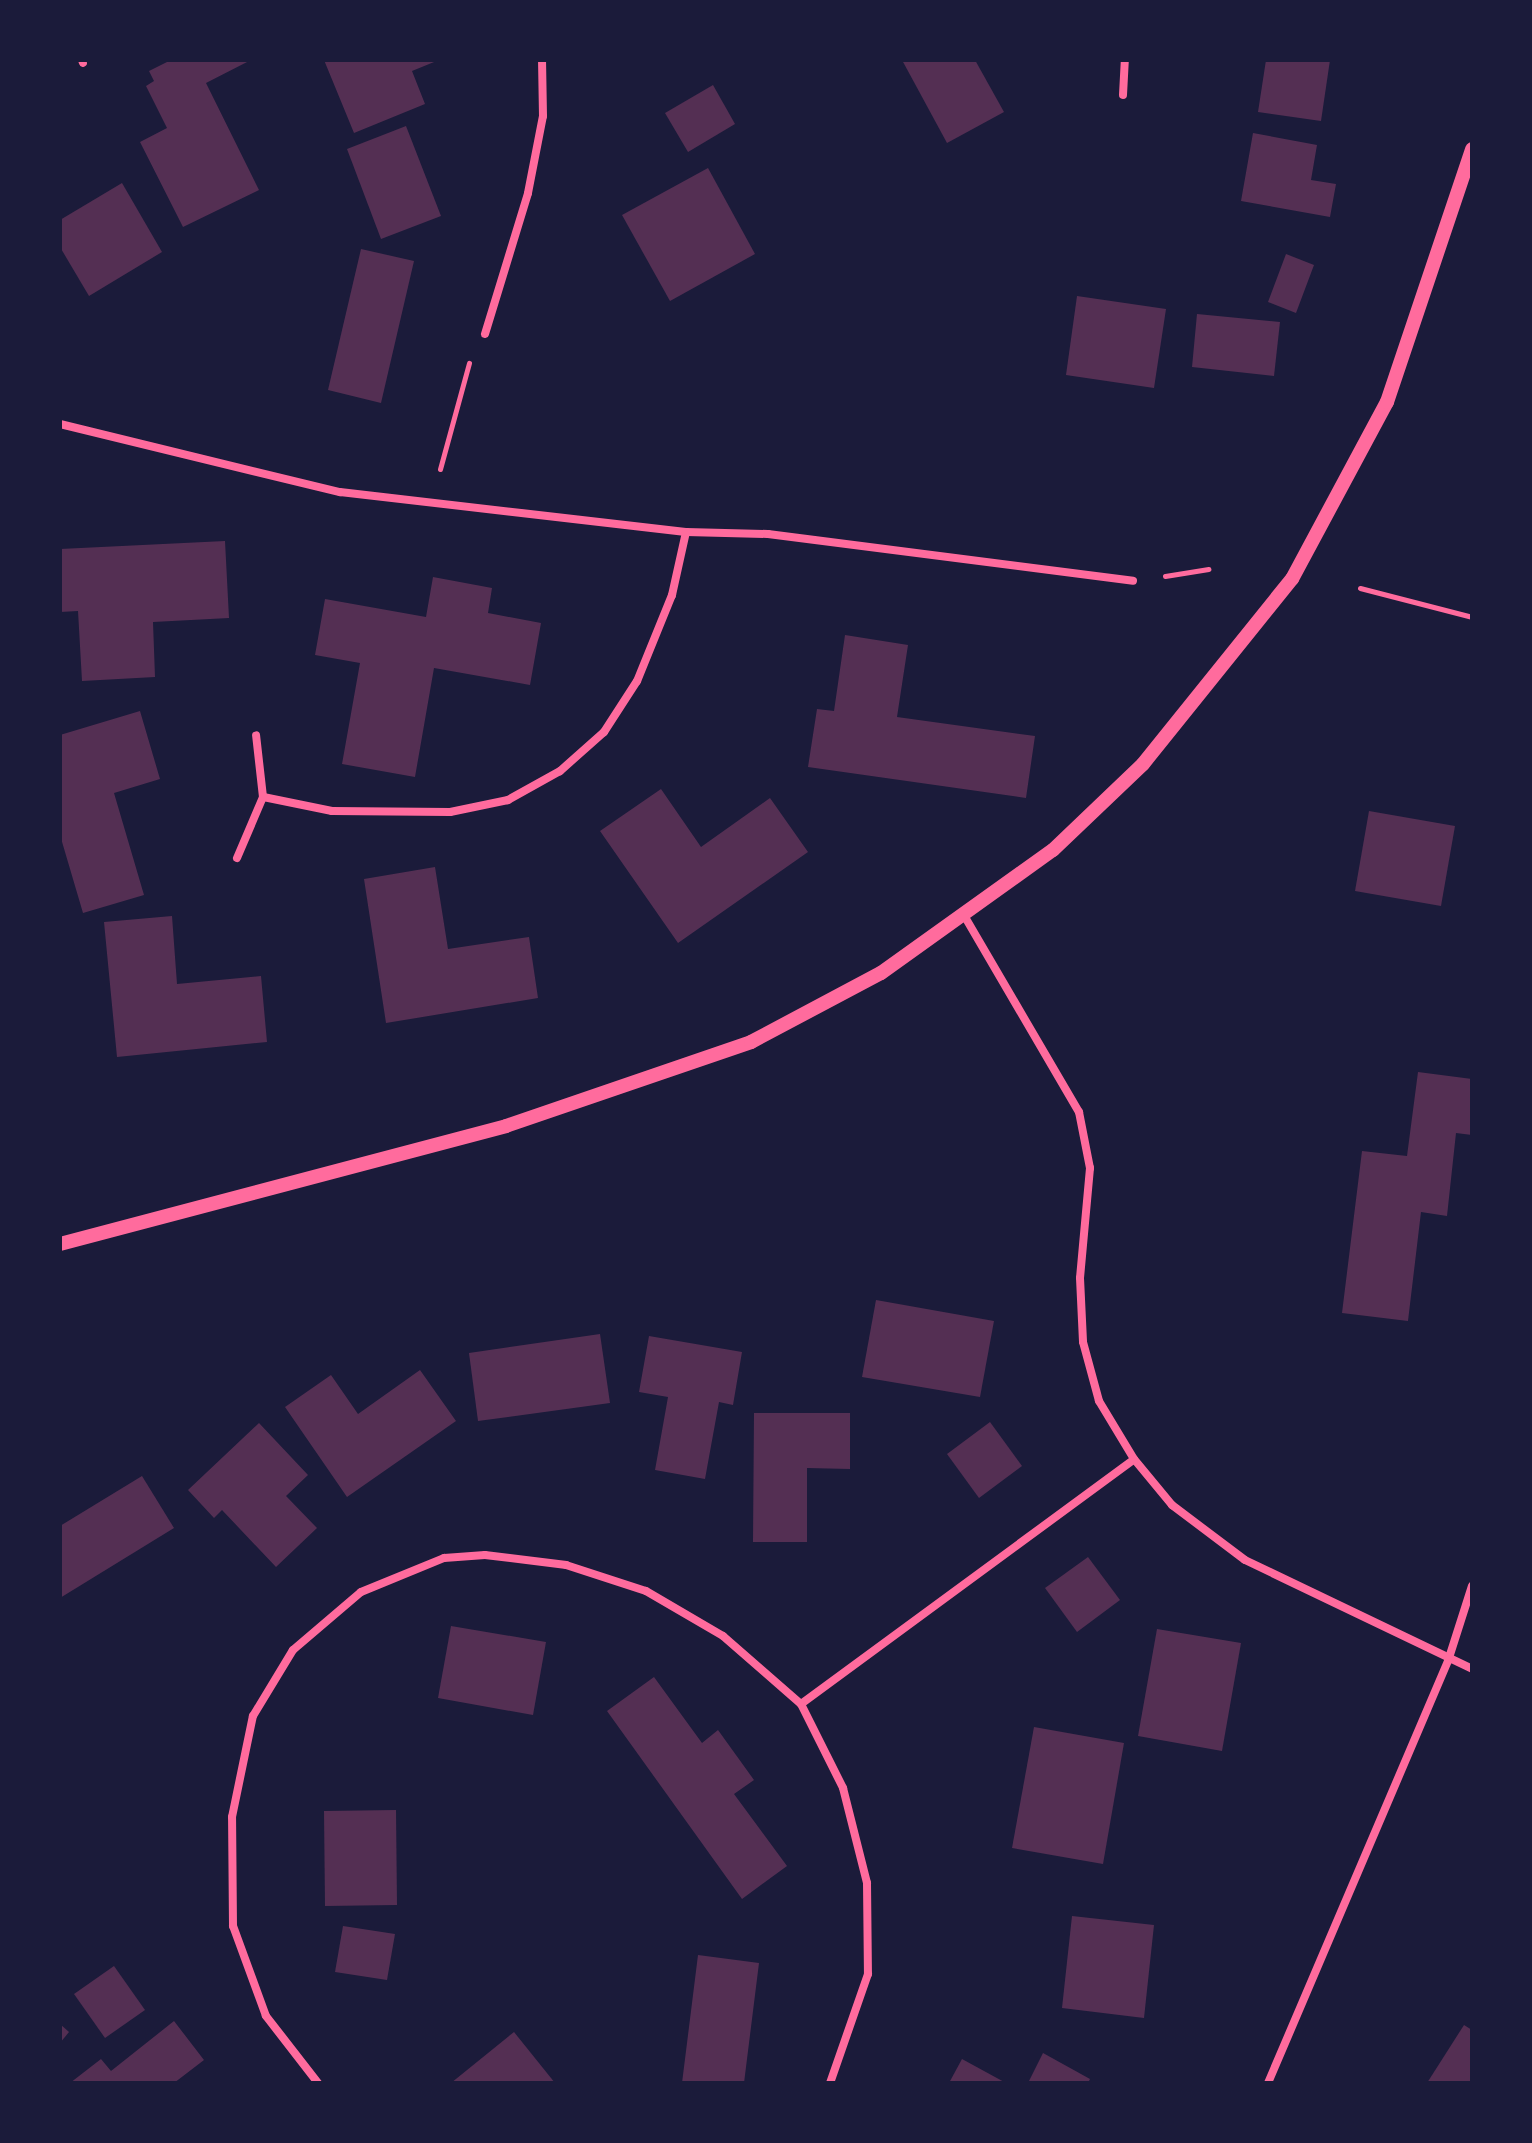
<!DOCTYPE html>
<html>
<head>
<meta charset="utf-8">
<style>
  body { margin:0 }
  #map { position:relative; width:1532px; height:2143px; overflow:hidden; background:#1b1b3a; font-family:"Golos Text",sans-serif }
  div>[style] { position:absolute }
  .building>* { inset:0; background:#542f53 }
  .path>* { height:5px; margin:-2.5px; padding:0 2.5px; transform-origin:2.5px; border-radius:2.5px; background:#ff6b9d }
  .minor>* { height:8px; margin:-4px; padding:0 4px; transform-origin:4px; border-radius:4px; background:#ff6b9d }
  .tertiary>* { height:14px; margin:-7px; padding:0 7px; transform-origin:7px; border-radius:7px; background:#ff6b9d }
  span { translate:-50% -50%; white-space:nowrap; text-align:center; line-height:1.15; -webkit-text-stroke:8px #1b1b3a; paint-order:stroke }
  .frame { position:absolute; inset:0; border:62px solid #1b1b3a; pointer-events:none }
</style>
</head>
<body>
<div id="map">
  <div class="building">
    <i style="clip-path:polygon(171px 60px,251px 60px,206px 83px,259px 190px,183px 227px,140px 142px,167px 128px,146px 86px,154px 81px,149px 71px)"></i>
    <i style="clip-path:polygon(324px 60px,439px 60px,412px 71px,425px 104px,354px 133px)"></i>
    <i style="clip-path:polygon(902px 60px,975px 60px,1004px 112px,947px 143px)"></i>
    <i style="clip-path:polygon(1266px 60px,1330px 60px,1321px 121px,1258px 112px)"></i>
    <i style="clip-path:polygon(713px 85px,735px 124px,688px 152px,665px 113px)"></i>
    <i style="clip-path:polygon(406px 126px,441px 216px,381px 239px,347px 149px)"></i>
    <i style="clip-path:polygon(1253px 133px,1317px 145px,1311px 180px,1336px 184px,1330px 217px,1241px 201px)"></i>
    <i style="clip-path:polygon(708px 168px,755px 254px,670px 301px,622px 215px)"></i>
    <i style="clip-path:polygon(122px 183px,162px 252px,89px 296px,60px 247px,60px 220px)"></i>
    <i style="clip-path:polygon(361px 249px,414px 261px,381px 403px,328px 390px)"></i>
    <i style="clip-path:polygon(1286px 254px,1314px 265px,1296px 313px,1268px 302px)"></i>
    <i style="clip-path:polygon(1077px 296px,1166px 309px,1154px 388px,1066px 375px)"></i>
    <i style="clip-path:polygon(1197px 314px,1280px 322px,1274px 376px,1192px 367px)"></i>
    <i style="clip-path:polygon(225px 541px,229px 618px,153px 622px,155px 677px,82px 681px,78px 611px,60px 612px,60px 549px)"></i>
    <i style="clip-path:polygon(433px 577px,492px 588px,488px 613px,541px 623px,530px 685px,434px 668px,415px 777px,342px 764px,360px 663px,315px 655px,325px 599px,426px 617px)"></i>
    <i style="clip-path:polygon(845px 635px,908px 645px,897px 717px,1035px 736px,1026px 798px,808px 767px,817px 709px,834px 711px)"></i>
    <i style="clip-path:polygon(140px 711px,160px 779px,114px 793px,144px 895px,83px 913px,60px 835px,60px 735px)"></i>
    <i style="clip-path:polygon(661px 789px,701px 847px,770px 798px,808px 852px,678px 943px,600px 831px)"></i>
    <i style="clip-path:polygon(1369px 811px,1455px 826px,1441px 906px,1355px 891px)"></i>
    <i style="clip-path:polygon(435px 867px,448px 949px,529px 937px,538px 998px,386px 1023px,364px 879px)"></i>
    <i style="clip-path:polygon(172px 916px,177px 984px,261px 976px,267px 1042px,117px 1057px,104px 922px)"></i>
    <i style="clip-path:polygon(1418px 1072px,1472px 1079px,1472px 1135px,1456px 1133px,1447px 1216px,1421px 1212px,1408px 1321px,1342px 1313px,1362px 1151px,1407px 1156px)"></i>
    <i style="clip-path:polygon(876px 1300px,994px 1321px,980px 1397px,862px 1377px)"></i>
    <i style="clip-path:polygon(600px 1334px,610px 1403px,478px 1421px,469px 1353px)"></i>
    <i style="clip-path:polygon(649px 1336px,742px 1352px,733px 1405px,719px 1402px,705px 1479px,655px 1470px,668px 1397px,639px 1392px)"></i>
    <i style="clip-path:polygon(420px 1370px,456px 1421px,347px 1497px,285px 1407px,331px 1375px,358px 1414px)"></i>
    <i style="clip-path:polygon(754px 1413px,850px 1413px,850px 1469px,807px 1468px,807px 1542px,753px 1542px)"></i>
    <i style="clip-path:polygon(990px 1422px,1022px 1466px,979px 1498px,947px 1454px)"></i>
    <i style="clip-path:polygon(259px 1423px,308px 1475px,286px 1496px,317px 1528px,276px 1567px,222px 1510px,214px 1518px,188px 1490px)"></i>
    <i style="clip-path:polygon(142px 1476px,174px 1528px,60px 1598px,60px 1526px)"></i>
    <i style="clip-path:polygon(1088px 1557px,1120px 1600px,1077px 1632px,1045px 1588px)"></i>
    <i style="clip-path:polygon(451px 1626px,546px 1642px,533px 1715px,438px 1698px)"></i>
    <i style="clip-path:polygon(1157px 1629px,1241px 1643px,1222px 1751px,1138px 1736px)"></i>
    <i style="clip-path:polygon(654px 1677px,702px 1743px,718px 1730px,754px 1780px,734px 1794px,787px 1866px,742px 1899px,607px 1711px)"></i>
    <i style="clip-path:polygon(1034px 1727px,1124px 1743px,1103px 1864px,1012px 1848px)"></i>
    <i style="clip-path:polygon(396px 1810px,397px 1905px,325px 1906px,324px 1811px)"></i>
    <i style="clip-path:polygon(1072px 1916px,1154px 1925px,1144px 2018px,1062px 2008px)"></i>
    <i style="clip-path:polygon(343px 1926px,395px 1934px,387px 1980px,335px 1972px)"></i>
    <i style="clip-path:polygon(698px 1955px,759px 1963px,744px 2083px,682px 2083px)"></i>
    <i style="clip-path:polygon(114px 1966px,145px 2010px,105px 2038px,74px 1994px)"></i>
    <i style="clip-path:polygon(174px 2021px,204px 2060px,174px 2083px,70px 2083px,101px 2059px,111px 2071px)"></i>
    <i style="clip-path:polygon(60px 2024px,69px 2032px,60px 2043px)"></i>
    <i style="clip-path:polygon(1464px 2025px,1472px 2030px,1472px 2083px,1427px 2083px)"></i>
    <i style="clip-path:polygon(514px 2032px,555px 2083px,451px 2083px)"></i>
    <i style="clip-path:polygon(1043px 2053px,1090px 2079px,1088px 2083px,1028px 2083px)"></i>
    <i style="clip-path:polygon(962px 2059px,1006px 2083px,949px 2083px)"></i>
  </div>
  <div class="path">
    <i style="left:440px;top:469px;width:110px;rotate:-74.7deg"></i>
    <i style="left:1165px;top:576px;width:44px;rotate:-9.2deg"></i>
    <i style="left:1360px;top:588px;width:116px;rotate:14.5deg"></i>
  </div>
  <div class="minor">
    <i style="left:82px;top:60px;width:3px;rotate:72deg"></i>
    <i style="left:1123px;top:95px;width:35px;rotate:-87deg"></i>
    <i style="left:485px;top:334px;width:147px;rotate:-73deg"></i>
    <i style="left:528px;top:193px;width:78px;rotate:-79deg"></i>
    <i style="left:543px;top:116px;width:56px;rotate:-91deg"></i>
    <i style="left:60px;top:424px;width:288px;rotate:13.7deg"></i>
    <i style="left:340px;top:492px;width:348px;rotate:6.6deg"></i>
    <i style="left:686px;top:532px;width:65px;rotate:102.5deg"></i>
    <i style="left:672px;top:595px;width:93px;rotate:112.1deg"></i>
    <i style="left:637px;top:681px;width:61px;rotate:122.9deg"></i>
    <i style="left:604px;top:732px;width:59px;rotate:138.4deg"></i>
    <i style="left:560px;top:771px;width:60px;rotate:150.9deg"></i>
    <i style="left:508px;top:800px;width:59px;rotate:168.3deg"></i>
    <i style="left:450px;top:812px;width:118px;rotate:-179.5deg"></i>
    <i style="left:332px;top:811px;width:70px;rotate:-168.5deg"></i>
    <i style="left:686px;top:532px;width:82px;rotate:1.4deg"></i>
    <i style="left:768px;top:534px;width:368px;rotate:7.3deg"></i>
    <i style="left:237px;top:858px;width:66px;rotate:-66.9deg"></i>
    <i style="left:263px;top:797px;width:62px;rotate:-96.4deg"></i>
    <i style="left:965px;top:917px;width:226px;rotate:59.7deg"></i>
    <i style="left:1079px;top:1112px;width:57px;rotate:78.9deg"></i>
    <i style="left:1090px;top:1168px;width:110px;rotate:95.2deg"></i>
    <i style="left:1080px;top:1278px;width:64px;rotate:87.3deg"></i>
    <i style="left:1083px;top:1342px;width:61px;rotate:74.8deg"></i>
    <i style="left:1099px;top:1401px;width:68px;rotate:58.9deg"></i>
    <i style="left:1134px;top:1459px;width:60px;rotate:50.4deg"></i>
    <i style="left:1172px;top:1505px;width:91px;rotate:37deg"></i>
    <i style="left:1245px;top:1560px;width:252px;rotate:25.6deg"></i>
    <i style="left:801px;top:1704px;width:413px;rotate:-36.3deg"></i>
    <i style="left:318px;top:2083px;width:85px;rotate:-127.8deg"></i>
    <i style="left:266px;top:2016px;width:96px;rotate:-110.1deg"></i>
    <i style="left:233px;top:1926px;width:109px;rotate:-90.5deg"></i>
    <i style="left:232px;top:1817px;width:103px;rotate:-78.3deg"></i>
    <i style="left:253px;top:1716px;width:77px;rotate:-58.8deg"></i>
    <i style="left:293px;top:1650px;width:89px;rotate:-40.5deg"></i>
    <i style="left:361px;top:1592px;width:90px;rotate:-22.3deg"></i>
    <i style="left:444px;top:1558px;width:41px;rotate:-4.2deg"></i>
    <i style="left:485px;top:1555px;width:82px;rotate:7deg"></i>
    <i style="left:566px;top:1565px;width:84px;rotate:18deg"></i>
    <i style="left:646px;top:1591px;width:89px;rotate:30.3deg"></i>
    <i style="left:723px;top:1636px;width:103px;rotate:41.1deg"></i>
    <i style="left:801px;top:1704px;width:94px;rotate:63.4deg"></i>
    <i style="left:843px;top:1788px;width:98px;rotate:75.8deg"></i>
    <i style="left:867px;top:1883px;width:91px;rotate:89.4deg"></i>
    <i style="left:868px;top:1974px;width:115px;rotate:109.2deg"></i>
    <i style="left:1268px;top:2083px;width:459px;rotate:-66.9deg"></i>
    <i style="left:1448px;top:1661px;width:79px;rotate:-72.3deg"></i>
  </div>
  <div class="tertiary">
    <i style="left:60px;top:1244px;width:461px;rotate:-14.8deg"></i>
    <i style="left:506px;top:1126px;width:259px;rotate:-18.9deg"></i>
    <i style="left:751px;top:1042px;width:147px;rotate:-28deg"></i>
    <i style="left:881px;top:973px;width:211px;rotate:-35.6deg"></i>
    <i style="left:1053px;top:850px;width:124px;rotate:-43.7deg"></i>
    <i style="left:1143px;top:764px;width:238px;rotate:-51.2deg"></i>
    <i style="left:1292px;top:579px;width:201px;rotate:-61.8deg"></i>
    <i style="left:1387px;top:402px;width:267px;rotate:-71.4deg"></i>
  </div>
  <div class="frame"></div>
</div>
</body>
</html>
